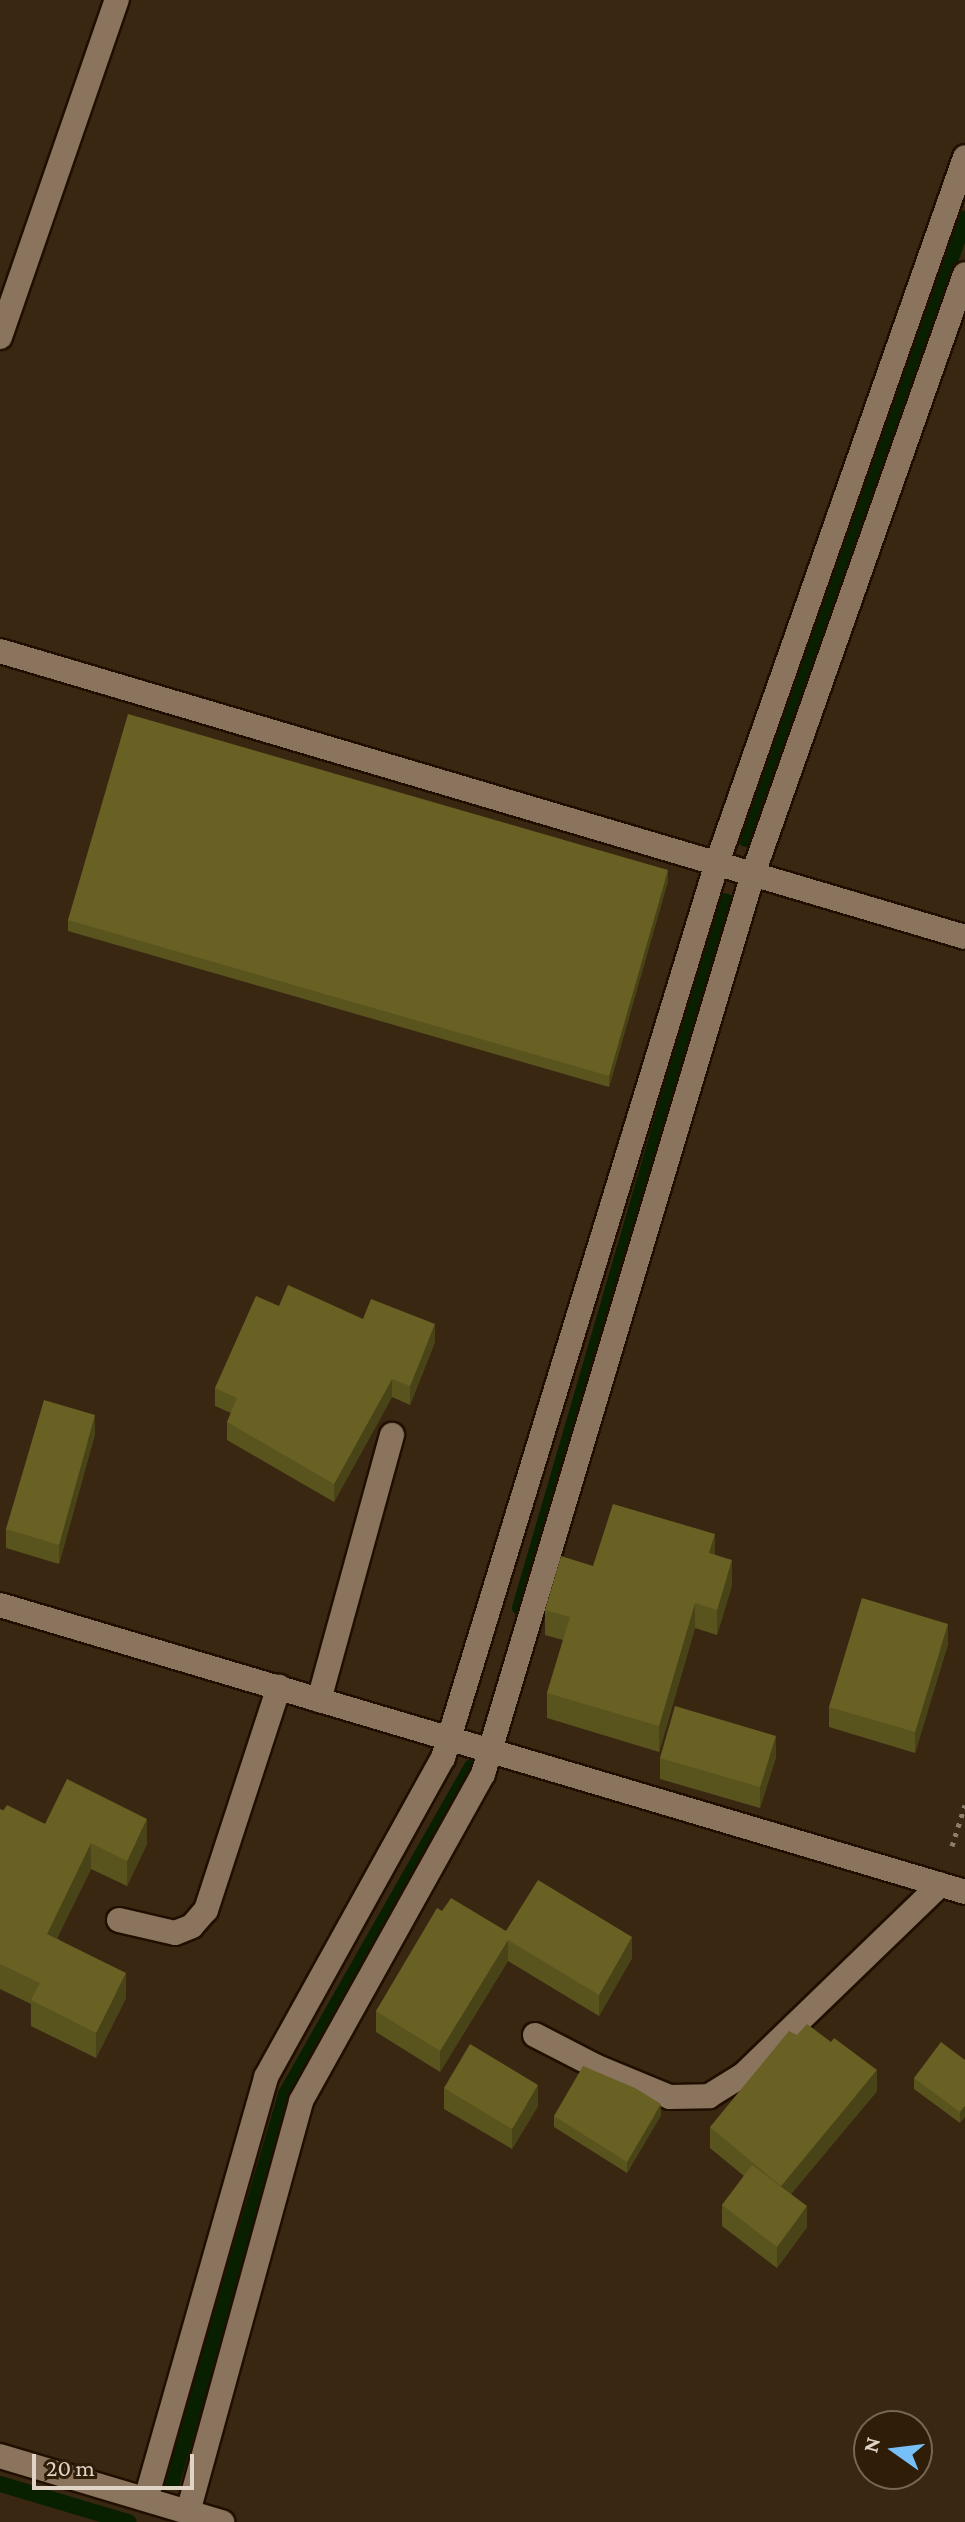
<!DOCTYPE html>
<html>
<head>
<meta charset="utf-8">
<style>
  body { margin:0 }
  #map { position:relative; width:965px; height:2522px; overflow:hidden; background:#392712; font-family:"Crimson Pro",serif }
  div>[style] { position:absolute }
  .stream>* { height:16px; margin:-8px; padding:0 8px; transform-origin:8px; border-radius:8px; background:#082000 }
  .path>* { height:5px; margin-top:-2.5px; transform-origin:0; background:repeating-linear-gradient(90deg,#8c7d6c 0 4px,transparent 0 10px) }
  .roads { filter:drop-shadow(2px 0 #200f00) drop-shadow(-2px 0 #200f00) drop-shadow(0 2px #200f00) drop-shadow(0 -2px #200f00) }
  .minor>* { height:24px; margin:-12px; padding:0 12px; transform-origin:12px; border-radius:12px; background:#8a745d }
  .wall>* { inset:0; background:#59531e }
  .shaded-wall>* { inset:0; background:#494418 }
  .building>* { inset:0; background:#686123 }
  span { translate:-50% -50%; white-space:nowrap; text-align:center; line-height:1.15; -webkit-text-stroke:6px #2f1d08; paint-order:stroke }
  .north { position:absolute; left:853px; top:2410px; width:80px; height:80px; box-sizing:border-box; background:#2f1d08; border:2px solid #766654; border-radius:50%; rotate:284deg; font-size:22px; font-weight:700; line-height:32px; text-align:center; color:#e0d4c7 }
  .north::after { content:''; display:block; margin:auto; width:28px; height:36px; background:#77c0f7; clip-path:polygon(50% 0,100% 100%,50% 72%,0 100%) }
  .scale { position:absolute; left:32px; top:2454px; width:162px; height:36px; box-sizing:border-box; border:4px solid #e0d4c7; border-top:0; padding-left:10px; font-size:24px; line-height:28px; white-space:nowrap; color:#e0d4c7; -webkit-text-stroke:6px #2f1d08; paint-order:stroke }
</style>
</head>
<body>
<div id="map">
  <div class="stream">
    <i style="left:746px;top:839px;width:658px;rotate:-70.57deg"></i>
    <i style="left:520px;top:1608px;width:736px;rotate:-73.76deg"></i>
    <i style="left:172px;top:2482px;width:404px;rotate:-73.6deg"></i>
    <i style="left:286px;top:2094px;width:376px;rotate:-60.4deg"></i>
    <i style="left:0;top:2484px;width:134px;rotate:16.5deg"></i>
  </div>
  <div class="path">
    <i style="left:952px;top:1846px;width:43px;rotate:-72.4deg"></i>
  </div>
  <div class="roads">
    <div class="minor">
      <i style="left:0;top:337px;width:357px;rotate:-70.9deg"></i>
      <i style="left:0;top:651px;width:1006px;rotate:16.51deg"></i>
      <i style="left:0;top:1605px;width:1007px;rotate:16.56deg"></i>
      <i style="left:319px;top:1700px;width:275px;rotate:-74.6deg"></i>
      <i style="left:119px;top:1920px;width:57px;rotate:13.1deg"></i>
      <i style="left:175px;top:1933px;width:18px;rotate:-22deg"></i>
      <i style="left:192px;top:1926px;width:21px;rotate:-49deg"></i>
      <i style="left:206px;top:1910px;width:235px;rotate:-71.9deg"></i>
      <i style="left:535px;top:2035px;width:68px;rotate:27.3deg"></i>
      <i style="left:595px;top:2066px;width:81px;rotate:22.5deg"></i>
      <i style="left:670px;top:2097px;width:39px;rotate:-1deg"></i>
      <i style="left:709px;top:2096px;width:40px;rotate:-32deg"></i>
      <i style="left:743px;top:2075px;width:274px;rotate:-44deg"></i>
      <i style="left:0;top:2456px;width:232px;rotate:16.6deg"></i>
      <i style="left:146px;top:2499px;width:439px;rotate:-74.1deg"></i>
      <i style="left:266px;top:2077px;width:365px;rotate:-61deg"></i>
      <i style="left:443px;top:1758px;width:936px;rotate:-72.98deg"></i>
      <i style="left:717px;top:863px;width:748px;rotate:-70.64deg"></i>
      <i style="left:188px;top:2512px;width:426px;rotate:-74.6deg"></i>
      <i style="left:301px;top:2101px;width:374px;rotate:-60.9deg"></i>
      <i style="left:483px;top:1774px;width:940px;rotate:-73.3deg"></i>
      <i style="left:753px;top:874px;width:636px;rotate:-70.54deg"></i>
    </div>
  </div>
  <div class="wall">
    <i style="clip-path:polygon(668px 881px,609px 1087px,68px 931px,68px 920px)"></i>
    <i style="clip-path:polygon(279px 1306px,363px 1319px,435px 1342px,410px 1405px,392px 1397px,334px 1502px,227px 1440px,227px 1422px,231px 1413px,215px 1406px,215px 1388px)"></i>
    <i style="clip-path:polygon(95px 1434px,59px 1564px,6px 1548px,6px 1529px)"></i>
    <i style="clip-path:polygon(715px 1555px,732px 1585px,717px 1635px,695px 1628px,659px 1752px,547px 1718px,547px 1693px,563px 1640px,545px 1635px,545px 1610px,593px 1566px)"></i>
    <i style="clip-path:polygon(948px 1644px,915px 1753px,829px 1727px,829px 1707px)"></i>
    <i style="clip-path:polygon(776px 1757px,760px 1808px,660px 1779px,660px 1758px)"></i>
    <i style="clip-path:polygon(0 1809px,45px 1824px,147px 1844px,127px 1886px,91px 1869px,57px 1938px,126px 1998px,96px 2058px,31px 2026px,31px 2004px,0 1989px)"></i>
    <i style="clip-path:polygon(442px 1911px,506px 1931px,632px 1958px,599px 2016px,508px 1961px,440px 2072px,376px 2032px,376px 2011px)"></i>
    <i style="clip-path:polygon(965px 2060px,960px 2123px,914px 2089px,914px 2078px)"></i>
    <i style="clip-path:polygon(444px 2088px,538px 2106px,512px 2149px,444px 2109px)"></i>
    <i style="clip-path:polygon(877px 2091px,791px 2194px,807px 2227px,777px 2268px,722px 2226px,722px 2205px,744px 2176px,710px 2148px,710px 2127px)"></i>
    <i style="clip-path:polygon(661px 2115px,627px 2173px,554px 2127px,554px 2116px)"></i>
  </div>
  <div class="shaded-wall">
    <i style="clip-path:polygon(668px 870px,668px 881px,609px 1087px,609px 1076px)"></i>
    <i style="clip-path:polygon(435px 1324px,435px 1342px,410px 1405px,410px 1386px)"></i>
    <i style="clip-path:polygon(392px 1379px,392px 1397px,334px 1502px,334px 1484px)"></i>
    <i style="clip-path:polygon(95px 1415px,95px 1434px,59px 1564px,59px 1545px)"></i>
    <i style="clip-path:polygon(715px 1534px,715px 1560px,709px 1553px)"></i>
    <i style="clip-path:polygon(732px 1560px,732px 1585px,717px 1635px,717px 1610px)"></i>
    <i style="clip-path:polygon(695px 1603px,695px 1628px,659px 1752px,659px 1726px)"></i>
    <i style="clip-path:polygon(948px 1624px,948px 1644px,915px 1753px,915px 1732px)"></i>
    <i style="clip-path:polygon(776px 1736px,776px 1757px,760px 1808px,760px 1787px)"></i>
    <i style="clip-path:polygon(147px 1819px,147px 1844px,127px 1886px,127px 1861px)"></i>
    <i style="clip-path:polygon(91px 1843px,91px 1869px,47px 1959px,47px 1934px)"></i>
    <i style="clip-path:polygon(632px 1937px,632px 1958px,599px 2016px,599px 1995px)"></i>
    <i style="clip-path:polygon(508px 1940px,508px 1961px,440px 2072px,440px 2051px)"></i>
    <i style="clip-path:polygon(126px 1973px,126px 1998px,96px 2058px,96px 2033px)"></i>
    <i style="clip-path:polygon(877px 2070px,877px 2091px,781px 2206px,781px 2186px)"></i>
    <i style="clip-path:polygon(538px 2085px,538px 2106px,512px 2149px,512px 2129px)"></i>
    <i style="clip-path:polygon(661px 2104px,661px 2115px,627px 2173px,627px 2162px)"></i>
    <i style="clip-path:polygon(965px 2106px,965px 2117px,960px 2123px,960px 2112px)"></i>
    <i style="clip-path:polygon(807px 2206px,807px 2227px,777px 2268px,777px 2247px)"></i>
  </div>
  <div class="building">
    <i style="clip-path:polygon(128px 714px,668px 870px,609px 1076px,68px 920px)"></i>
    <i style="clip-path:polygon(288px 1285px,363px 1319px,371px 1299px,435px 1324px,410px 1386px,392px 1379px,334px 1484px,227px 1422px,237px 1398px,215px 1388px,256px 1296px,279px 1306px)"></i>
    <i style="clip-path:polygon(44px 1400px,95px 1415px,59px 1545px,6px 1529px)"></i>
    <i style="clip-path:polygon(613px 1504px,715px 1534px,709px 1553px,732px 1560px,717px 1610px,695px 1603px,659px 1726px,547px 1693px,570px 1617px,545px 1610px,561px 1556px,593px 1566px)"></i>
    <i style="clip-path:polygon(862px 1598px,948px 1624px,915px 1732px,829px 1707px)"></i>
    <i style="clip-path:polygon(675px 1706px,776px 1736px,760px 1787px,660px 1758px)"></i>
    <i style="clip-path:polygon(67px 1779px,147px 1819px,127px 1861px,91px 1843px,47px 1934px,126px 1973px,96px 2033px,31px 2000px,40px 1983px,0 1964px,0 1809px,3px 1811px,7px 1805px,45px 1824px)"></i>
    <i style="clip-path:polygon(538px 1880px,632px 1937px,599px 1995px,508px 1940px,440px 2051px,376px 2011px,437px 1908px,442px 1911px,451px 1898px,506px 1931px)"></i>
    <i style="clip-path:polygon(807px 2024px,831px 2042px,834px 2038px,877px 2070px,781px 2186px,710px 2127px,789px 2031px,797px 2035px)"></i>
    <i style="clip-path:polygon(941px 2042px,965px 2060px,965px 2106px,960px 2112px,914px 2078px)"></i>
    <i style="clip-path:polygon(470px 2044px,538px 2085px,512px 2129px,444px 2088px)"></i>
    <i style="clip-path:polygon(583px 2066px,635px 2088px,661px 2104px,627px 2162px,554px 2116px)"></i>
    <i style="clip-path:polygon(752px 2165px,807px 2206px,777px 2247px,722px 2205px)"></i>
  </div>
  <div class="north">N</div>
  <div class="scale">20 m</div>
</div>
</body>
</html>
